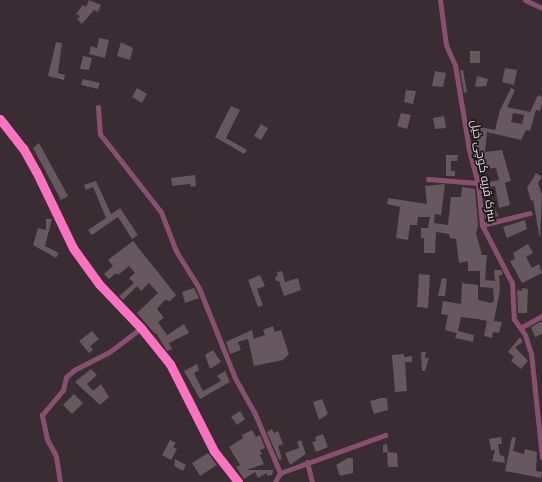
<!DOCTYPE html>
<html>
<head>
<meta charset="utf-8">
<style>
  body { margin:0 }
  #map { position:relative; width:542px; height:482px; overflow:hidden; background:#3a2c33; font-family:"Noto Sans",Cairo,sans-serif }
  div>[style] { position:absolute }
  .building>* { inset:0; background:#67575e }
  .street>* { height:5px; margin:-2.5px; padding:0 2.5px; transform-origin:2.5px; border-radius:2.5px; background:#88506e }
  .highway>* { height:9px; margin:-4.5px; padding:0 4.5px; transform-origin:4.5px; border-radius:4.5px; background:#fc72c1 }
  span { translate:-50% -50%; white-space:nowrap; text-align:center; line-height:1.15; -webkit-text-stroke:3.5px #1d171a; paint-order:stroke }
  .street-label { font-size:12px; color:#e0d6db }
</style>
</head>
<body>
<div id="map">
  <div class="building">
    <i style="clip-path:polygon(89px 0,101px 5px,98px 12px,94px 10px,82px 24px,77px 19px,80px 16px,76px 14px,83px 5px,86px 7px)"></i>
    <i style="clip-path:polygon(99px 38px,109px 40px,105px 58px,89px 54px,91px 46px,97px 48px)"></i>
    <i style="clip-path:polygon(56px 42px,62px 43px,58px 73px,65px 75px,64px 80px,48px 76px)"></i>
    <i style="clip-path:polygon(121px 42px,133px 48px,130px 60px,117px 56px)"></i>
    <i style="clip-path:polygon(470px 51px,480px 51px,480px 63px,470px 63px)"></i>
    <i style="clip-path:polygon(83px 56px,92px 58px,89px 70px,80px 69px)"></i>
    <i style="clip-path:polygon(505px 68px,517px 70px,514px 85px,502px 82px)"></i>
    <i style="clip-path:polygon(460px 70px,463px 70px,467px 92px,464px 93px)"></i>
    <i style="clip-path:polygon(435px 71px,446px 73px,443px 87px,432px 86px)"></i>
    <i style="clip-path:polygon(477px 76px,488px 79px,486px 86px,475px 87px)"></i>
    <i style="clip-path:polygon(83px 79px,100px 83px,98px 89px,81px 85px)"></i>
    <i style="clip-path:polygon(137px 88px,147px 94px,142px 103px,132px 97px)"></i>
    <i style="clip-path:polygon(evenodd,511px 88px,515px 90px,507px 107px,530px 112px,538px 95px,542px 97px,542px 104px,540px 111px,536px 110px,530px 131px,526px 130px,521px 140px,487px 132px,485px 152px,502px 150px,511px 181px,505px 183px,510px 205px,499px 208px,495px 186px,490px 187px,489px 182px,499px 180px,496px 168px,481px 169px,479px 155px,474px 153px,480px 127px,495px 130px,500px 110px,511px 88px,513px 113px,524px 115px,522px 124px,511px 122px,513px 113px)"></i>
    <i style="clip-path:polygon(406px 90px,416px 91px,413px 104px,404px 102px)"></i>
    <i style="clip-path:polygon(231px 106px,240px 110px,226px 138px,247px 150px,244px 154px,215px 137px)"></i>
    <i style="clip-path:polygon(401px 113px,411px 115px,407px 129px,397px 126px)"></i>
    <i style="clip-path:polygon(444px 116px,446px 128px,435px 129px,433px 118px)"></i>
    <i style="clip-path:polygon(261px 124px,268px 128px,261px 140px,254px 136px)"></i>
    <i style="clip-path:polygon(39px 143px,68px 196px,61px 200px,33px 148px)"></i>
    <i style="clip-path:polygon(446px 155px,458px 155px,457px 161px,451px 161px,451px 171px,455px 171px,455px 176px,446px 176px)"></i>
    <i style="clip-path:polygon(536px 173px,542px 177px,538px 183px,542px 195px,540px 239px,533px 200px,531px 201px,527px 188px)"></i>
    <i style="clip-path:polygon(195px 175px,196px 186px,191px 187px,190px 184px,172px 186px,171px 178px)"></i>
    <i style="clip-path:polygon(96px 181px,111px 214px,120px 208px,138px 235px,132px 239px,118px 217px,92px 235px,88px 230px,106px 218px,93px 187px,86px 190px,84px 185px)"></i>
    <i style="clip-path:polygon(445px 184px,441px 215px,435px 214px,434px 223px,448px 225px,451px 197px,461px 197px,462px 187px,475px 189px,478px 225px,476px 233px,482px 255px,487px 255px,485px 280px,495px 281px,494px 270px,501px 270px,503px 274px,499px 276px,500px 290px,494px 321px,502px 322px,499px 333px,493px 332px,492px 338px,484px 336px,487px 321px,478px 319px,461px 317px,458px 331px,474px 335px,473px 342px,455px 338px,457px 333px,445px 330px,448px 315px,441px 314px,443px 301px,461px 304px,462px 283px,478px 285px,478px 300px,491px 303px,494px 301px,493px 288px,480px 287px,480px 271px,468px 271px,468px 261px,459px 263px,456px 239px,450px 238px,449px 234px,436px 232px,435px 253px,424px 253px,424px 238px,421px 238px,421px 228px,428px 228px,430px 217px,418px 217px,417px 225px,410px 225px,408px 240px,396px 238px,400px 207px,387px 204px,388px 198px,427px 204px,425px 186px)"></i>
    <i style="clip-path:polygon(488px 199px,499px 216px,485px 219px,484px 200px)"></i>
    <i style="clip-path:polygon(46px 219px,52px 219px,45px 246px,59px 253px,56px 258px,33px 245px,38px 228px,46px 230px)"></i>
    <i style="clip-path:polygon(525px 220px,527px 229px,507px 238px,503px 227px)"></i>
    <i style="clip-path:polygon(133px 241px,176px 295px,170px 301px,165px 300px,157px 309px,164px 318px,158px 322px,167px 335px,184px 324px,189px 333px,169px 343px,172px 349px,167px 351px,156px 333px,155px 334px,137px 313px,158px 293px,149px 283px,141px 291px,137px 286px,123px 300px,119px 296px,134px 283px,129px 278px,135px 273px,129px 266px,118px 275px,116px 273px,109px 279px,104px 274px,113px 266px,108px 260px)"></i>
    <i style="clip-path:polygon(528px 244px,533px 253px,526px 257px,532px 268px,539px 264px,542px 273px,522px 283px,510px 261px,515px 259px,513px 253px)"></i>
    <i style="clip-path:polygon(282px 271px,285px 282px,298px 278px,301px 290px,284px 296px,279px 281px,276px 281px,275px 277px,278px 276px,277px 272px)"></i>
    <i style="clip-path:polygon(419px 274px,430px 275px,428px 308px,417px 307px)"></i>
    <i style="clip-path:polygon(260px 275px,265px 286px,257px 289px,263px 305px,258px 307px,248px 280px)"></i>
    <i style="clip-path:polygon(442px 278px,447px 279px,445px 296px,438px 296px)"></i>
    <i style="clip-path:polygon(194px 288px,199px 298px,185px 303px,182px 292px)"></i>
    <i style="clip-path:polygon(522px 288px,528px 289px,527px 313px,518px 313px,517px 290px,522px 291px)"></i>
    <i style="clip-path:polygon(542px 321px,542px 334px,535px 337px,531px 327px)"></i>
    <i style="clip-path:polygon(273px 326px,275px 332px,281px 330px,289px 354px,283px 360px,254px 366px,248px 339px,238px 342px,241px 350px,230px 354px,226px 342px,252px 330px,254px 339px,265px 335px,263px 330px)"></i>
    <i style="clip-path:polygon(92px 331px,99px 339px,90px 346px,93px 350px,89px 353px,79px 341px)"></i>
    <i style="clip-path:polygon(520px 337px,523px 342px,515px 347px,528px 361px,521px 369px,511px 361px,514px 357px,508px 352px)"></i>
    <i style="clip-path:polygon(213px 350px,221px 362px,210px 369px,205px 355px)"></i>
    <i style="clip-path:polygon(421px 352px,426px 352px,425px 358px,429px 358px,425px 371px,422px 371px)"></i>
    <i style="clip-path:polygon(404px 354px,404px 357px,412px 356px,412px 362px,405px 362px,407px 391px,395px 392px,392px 355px)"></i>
    <i style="clip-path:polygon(197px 364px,199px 370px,194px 373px,203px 391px,221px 381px,217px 376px,225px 371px,230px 382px,200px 399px,184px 371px)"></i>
    <i style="clip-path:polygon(91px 369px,97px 375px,87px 384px,93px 391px,101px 384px,109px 397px,100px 405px,75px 382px)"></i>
    <i style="clip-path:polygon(74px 394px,83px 403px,72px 414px,63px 405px)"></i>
    <i style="clip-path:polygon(381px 398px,387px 398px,388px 410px,374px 414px,370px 401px)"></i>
    <i style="clip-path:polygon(322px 399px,328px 414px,319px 420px,313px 402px)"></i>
    <i style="clip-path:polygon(240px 411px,245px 419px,237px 425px,231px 417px)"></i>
    <i style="clip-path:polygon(272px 429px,274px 433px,278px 431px,283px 444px,278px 446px,282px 459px,279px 460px,267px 432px)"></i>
    <i style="clip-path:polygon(252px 430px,256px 437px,260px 435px,265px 448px,260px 450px,262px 454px,260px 455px,264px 464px,246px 470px,273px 470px,272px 475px,267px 476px,267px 473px,258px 478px,255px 472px,244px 479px,236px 467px,240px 465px,229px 447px,243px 438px,242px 435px)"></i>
    <i style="clip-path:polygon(323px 434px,328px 447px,316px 452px,312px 442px,316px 441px,315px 437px)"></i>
    <i style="clip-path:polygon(501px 437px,502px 444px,498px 444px,500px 455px,504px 456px,505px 463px,492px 461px,495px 450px,491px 450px,489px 439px)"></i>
    <i style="clip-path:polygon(512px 437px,516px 438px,513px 451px,524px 454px,525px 449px,537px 452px,536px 471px,542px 472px,541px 478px,505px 471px)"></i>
    <i style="clip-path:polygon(170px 440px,176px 443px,173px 447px,177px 449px,171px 460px,162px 455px)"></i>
    <i style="clip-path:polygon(301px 440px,306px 454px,290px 465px,285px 453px,299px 448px,297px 442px)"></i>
    <i style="clip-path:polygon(387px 444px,388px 452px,397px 453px,398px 467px,388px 467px,387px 452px,383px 453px,383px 445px)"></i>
    <i style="clip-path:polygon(208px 453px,217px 465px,200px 476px,192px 463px)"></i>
    <i style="clip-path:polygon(348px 458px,353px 458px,353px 473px,340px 476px,336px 465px)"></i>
    <i style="clip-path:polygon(175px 459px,186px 465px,183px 471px,174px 466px)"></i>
  </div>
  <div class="street">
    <i style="left:440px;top:0;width:45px;rotate:82.4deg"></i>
    <i style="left:446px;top:45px;width:22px;rotate:66deg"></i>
    <i style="left:455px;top:65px;width:86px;rotate:80.6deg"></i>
    <i style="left:469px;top:150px;width:34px;rotate:75deg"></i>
    <i style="left:478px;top:183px;width:42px;rotate:84.6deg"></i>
    <i style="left:482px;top:225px;width:65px;rotate:62.7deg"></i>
    <i style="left:512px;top:283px;width:36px;rotate:87deg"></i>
    <i style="left:514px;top:319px;width:19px;rotate:55deg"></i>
    <i style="left:525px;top:335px;width:19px;rotate:72deg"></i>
    <i style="left:531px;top:353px;width:105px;rotate:84deg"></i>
    <i style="left:525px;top:0;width:19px;rotate:25deg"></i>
    <i style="left:98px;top:107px;width:27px;rotate:86deg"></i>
    <i style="left:100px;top:134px;width:99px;rotate:52deg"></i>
    <i style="left:161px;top:212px;width:42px;rotate:69deg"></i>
    <i style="left:176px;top:251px;width:44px;rotate:58.1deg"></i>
    <i style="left:199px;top:288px;width:97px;rotate:68.2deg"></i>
    <i style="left:235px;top:378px;width:41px;rotate:60.9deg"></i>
    <i style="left:255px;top:414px;width:64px;rotate:67deg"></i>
    <i style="left:428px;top:179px;width:50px;rotate:4.6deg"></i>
    <i style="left:482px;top:225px;width:49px;rotate:-14deg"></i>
    <i style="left:520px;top:328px;width:25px;rotate:-29deg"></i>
    <i style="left:307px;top:462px;width:21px;rotate:76deg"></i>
    <i style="left:60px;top:482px;width:26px;rotate:-99deg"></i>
    <i style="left:56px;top:456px;width:19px;rotate:-118deg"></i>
    <i style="left:47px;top:439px;width:25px;rotate:-102deg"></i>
    <i style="left:42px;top:415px;width:33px;rotate:-50deg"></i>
    <i style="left:63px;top:390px;width:13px;rotate:-77deg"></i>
    <i style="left:66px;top:377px;width:11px;rotate:-41deg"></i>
    <i style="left:74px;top:370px;width:38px;rotate:-27deg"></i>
    <i style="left:108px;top:353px;width:41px;rotate:-37.1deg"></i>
    <i style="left:275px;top:482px;width:10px;rotate:-61deg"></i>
    <i style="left:280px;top:473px;width:112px;rotate:-19.9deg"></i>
  </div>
  <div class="highway">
    <i style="left:0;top:119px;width:37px;rotate:52deg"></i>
    <i style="left:23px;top:148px;width:26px;rotate:61deg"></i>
    <i style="left:36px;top:171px;width:85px;rotate:64.3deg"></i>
    <i style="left:73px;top:248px;width:44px;rotate:54.2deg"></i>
    <i style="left:99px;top:284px;width:61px;rotate:46.3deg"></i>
    <i style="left:141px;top:328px;width:46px;rotate:51.1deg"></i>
    <i style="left:170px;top:364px;width:97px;rotate:63.2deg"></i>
    <i style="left:214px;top:451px;width:39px;rotate:52deg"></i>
  </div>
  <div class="street-label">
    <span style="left:484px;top:171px;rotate:80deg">سرک قریه کوچی خیل</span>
  </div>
</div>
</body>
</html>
